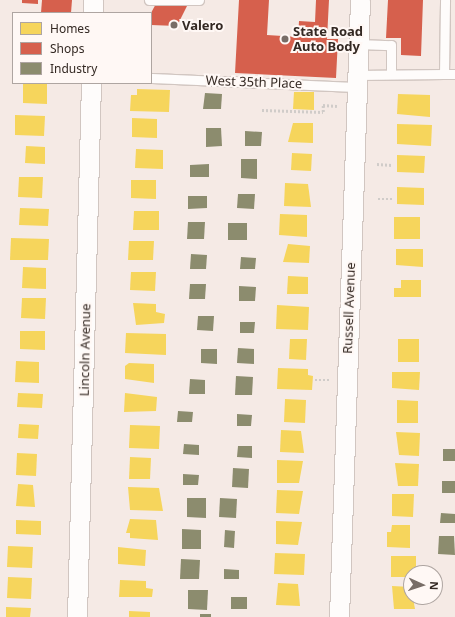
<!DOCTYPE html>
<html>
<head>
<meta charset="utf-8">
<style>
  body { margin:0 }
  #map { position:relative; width:455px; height:617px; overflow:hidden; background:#f5eae5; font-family:"Noto Sans",sans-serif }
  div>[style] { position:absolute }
  .homes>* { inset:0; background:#f6d55c }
  .shops>* { inset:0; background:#d6604d }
  .industry>* { inset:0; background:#8c8c6e }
  .path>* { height:2.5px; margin-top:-1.25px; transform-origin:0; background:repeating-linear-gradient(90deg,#d0ccc9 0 2px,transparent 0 4px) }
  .roads { filter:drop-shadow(1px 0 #d1c6c1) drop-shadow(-1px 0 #d1c6c1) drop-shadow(0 1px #d1c6c1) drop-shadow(0 -1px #d1c6c1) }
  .lane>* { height:9px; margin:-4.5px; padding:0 4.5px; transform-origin:4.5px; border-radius:4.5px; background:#fefcfb }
  .street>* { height:19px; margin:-9.5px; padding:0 9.5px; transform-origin:9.5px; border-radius:9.5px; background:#fefcfb }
  .dots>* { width:11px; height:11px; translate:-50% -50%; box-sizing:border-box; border:2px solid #fff8f5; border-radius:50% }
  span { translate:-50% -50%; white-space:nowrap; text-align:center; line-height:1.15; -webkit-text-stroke:4px #fff8f5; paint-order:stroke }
  .poi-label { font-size:13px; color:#342923; font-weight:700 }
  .left { translate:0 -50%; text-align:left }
  .street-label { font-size:13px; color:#342923 }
  .legend { position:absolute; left:12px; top:12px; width:140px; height:72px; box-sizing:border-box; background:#fff8f5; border:1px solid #aea5a1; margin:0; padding:5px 7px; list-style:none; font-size:12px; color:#342923 }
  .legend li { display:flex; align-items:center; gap:8px; height:20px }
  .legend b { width:20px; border:1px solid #aea5a1 }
  .north { position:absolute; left:403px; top:565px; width:40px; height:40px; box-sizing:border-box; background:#fff8f5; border:1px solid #aea5a1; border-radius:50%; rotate:93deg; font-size:11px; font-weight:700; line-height:16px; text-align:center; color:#342923 }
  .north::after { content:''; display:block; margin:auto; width:14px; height:18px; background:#786d67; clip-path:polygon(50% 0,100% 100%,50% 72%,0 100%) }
</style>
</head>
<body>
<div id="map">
  <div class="homes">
    <i style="clip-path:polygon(23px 83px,47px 83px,47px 104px,23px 103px)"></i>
    <i style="clip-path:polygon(137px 89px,170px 90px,169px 112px,130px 111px,131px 95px,137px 95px)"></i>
    <i style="clip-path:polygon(294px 92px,314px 92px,314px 110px,293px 109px)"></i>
    <i style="clip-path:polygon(398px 94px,430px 95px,430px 117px,397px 114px)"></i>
    <i style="clip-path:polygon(15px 115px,45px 116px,44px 136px,15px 135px)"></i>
    <i style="clip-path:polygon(132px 118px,157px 119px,157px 138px,132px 137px)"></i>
    <i style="clip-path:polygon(293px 123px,313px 123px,313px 143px,288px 142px)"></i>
    <i style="clip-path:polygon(397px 124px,432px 125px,431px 146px,397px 144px)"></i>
    <i style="clip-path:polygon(26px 146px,45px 147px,45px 164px,25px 163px)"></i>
    <i style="clip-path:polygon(136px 149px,163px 150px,163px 169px,135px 168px)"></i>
    <i style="clip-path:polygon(292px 153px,312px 154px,311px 171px,291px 170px)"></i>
    <i style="clip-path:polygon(397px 155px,425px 156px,424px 173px,397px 172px)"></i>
    <i style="clip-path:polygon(19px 177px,43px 177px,42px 198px,18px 197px)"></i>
    <i style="clip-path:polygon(131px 180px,156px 180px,156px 199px,131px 198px)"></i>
    <i style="clip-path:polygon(285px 183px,308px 184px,311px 207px,284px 206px)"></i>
    <i style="clip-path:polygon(397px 187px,424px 188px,424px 205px,397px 204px)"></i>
    <i style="clip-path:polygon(20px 208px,49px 209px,48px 226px,19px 225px)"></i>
    <i style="clip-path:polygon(134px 211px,159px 211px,159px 230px,133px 230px)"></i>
    <i style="clip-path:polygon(280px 214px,307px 215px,307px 237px,279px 235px)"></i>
    <i style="clip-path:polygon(394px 217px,420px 217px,420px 239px,394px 239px)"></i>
    <i style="clip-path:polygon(11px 238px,49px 239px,48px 260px,10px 260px)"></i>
    <i style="clip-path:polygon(129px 241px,154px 241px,153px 260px,128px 260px)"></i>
    <i style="clip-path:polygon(288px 244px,310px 246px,309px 263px,283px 262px)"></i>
    <i style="clip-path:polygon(396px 249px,423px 249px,423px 267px,396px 265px)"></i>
    <i style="clip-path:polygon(23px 267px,46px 268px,46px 289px,22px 288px)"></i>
    <i style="clip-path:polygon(131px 272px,156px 272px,155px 291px,130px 290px)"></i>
    <i style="clip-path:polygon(288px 276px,308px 277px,308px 294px,287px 294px)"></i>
    <i style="clip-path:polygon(401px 280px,421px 280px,421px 297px,394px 297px,394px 288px,401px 288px)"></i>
    <i style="clip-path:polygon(22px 298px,46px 298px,45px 319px,21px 318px)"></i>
    <i style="clip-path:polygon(133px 303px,156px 304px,156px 312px,165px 314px,164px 323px,136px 325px)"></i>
    <i style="clip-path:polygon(277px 305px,309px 307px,308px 330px,276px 329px)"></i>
    <i style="clip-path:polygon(20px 331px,45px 331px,45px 350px,20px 349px)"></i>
    <i style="clip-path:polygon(126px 333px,166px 334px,166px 355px,125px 353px)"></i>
    <i style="clip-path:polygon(290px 339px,307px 339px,306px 360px,289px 359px)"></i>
    <i style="clip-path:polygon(398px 339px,419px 339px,419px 362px,398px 362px)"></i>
    <i style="clip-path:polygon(16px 361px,39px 362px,39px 383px,15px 382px)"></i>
    <i style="clip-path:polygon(129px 363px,154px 364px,154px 383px,125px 379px,125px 366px)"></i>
    <i style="clip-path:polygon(278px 368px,308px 369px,308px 375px,313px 376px,312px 390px,277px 389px)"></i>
    <i style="clip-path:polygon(392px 372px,420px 372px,419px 390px,392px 388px)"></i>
    <i style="clip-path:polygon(18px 393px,43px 394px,42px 408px,17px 407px)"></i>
    <i style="clip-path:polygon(125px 393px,157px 397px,156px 411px,124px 412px)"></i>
    <i style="clip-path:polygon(285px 399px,306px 400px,305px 423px,284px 422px)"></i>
    <i style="clip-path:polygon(397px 400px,418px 401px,418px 423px,397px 423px)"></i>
    <i style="clip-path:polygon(19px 424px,39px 425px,38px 439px,18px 438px)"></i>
    <i style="clip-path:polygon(130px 425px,160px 426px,159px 449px,129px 448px)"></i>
    <i style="clip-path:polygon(281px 430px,301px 431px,304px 453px,280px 452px)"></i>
    <i style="clip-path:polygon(396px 432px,420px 433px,419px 456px,399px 455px)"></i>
    <i style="clip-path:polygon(17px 453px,37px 454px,36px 476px,16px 475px)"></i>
    <i style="clip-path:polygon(130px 457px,151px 458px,150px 479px,129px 479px)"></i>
    <i style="clip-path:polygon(277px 460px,303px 461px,299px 483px,277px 483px)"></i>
    <i style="clip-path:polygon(395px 463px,419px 464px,418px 486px,398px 486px)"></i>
    <i style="clip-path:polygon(18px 484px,33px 485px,35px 507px,16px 506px)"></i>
    <i style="clip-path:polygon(128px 487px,159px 488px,163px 511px,130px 510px)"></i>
    <i style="clip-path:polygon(277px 490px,303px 491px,299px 514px,276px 513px)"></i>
    <i style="clip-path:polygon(392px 494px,414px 494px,413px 517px,392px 516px)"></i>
    <i style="clip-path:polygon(130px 519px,156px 520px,158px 540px,130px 538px,130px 533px,126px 533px)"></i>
    <i style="clip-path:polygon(16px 520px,41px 521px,41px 535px,16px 534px)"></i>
    <i style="clip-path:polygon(276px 521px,302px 522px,298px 545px,276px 544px)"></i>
    <i style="clip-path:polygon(392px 525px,410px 525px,410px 548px,387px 547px,387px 532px,391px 532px)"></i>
    <i style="clip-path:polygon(8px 546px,33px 547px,32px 568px,7px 567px)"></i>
    <i style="clip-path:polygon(118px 547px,146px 550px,145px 566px,118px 564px)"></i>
    <i style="clip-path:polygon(275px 553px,305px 554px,304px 575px,274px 574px)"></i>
    <i style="clip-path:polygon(391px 556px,416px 556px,416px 573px,411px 573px,411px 577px,391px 577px)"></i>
    <i style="clip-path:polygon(8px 577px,32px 578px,31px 599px,7px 598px)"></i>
    <i style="clip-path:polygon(120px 580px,146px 581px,146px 588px,153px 589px,152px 597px,119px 597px)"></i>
    <i style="clip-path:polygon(278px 583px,298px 584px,300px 606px,276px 605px)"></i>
    <i style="clip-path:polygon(392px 586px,411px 587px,415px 609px,394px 609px)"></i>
    <i style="clip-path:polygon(6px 607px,31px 608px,30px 617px,6px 617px)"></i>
    <i style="clip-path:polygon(129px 611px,150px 612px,150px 617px,129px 617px)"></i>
  </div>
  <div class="shops">
    <i style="clip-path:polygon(22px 0,38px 0,38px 4px,22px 3px)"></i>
    <i style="clip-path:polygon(42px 0,72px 0,71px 13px,41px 13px)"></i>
    <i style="clip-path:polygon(158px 0,190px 0,177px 26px,151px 25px,151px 13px)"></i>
    <i style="clip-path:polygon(239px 0,269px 0,267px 35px,298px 37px,299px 21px,315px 22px,316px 0,329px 0,327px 39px,338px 39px,336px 78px,235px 73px)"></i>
    <i style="clip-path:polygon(388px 0,423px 0,421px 56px,401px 55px,401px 38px,386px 38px)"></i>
  </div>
  <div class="industry">
    <i style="clip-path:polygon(205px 93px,222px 94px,221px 109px,203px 109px)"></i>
    <i style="clip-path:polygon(206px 128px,221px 128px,222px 146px,206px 147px)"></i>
    <i style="clip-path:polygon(245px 131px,262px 132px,261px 146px,245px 146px)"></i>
    <i style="clip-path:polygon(241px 159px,257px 159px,257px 179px,241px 178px)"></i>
    <i style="clip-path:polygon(209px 164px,209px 177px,190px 177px,190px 165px)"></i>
    <i style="clip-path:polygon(238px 194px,255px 194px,254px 209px,237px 208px)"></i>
    <i style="clip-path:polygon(188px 196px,207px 196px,207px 208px,188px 209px)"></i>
    <i style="clip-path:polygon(188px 222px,205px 222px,204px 239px,187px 239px)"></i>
    <i style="clip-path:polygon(228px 223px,247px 223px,247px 240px,228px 240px)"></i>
    <i style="clip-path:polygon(191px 254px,207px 255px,206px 269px,190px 269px)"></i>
    <i style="clip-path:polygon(241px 257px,256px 258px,255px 269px,240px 269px)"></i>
    <i style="clip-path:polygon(190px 284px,206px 284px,205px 299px,189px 299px)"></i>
    <i style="clip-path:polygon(239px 286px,256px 287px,255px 301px,239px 301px)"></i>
    <i style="clip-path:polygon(198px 316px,214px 316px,213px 331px,197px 330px)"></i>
    <i style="clip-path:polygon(240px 322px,255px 322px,254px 333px,240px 333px)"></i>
    <i style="clip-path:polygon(238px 348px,254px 349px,254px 364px,237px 363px)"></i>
    <i style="clip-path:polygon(201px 349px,217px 349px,217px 364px,201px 363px)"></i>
    <i style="clip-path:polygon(236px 376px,253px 377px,252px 395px,235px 395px)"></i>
    <i style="clip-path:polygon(190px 379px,205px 380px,205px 394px,189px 394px)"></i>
    <i style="clip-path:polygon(178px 411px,193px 412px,192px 422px,177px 422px)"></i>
    <i style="clip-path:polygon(237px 414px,252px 415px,251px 426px,237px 426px)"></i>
    <i style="clip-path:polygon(184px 444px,199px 445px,199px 455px,183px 454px)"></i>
    <i style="clip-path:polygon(238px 446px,252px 446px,252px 458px,237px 457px)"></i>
    <i style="clip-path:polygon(443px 449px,455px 449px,455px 461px,443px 461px)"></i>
    <i style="clip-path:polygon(233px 468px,249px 469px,248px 488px,232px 487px)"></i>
    <i style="clip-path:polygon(183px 474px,199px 475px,198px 485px,183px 485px)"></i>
    <i style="clip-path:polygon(442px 481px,455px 481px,455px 493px,442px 493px)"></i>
    <i style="clip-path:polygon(187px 498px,206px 498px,206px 518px,187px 517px)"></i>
    <i style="clip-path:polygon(220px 498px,237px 499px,236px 518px,219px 517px)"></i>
    <i style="clip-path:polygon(441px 513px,455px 514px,455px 523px,440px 523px)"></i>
    <i style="clip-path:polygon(182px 529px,201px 530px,201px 549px,182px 549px)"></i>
    <i style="clip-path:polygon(225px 530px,235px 531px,234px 548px,224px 547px)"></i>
    <i style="clip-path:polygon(439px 536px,454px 536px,455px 555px,438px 554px)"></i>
    <i style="clip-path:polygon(181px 559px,200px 560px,199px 579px,180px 579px)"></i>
    <i style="clip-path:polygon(224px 569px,239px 570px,239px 579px,224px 579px)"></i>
    <i style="clip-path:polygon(188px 590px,208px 590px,207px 610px,188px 609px)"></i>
    <i style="clip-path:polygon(231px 597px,247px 597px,247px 609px,231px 609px)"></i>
    <i style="clip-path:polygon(200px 614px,211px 614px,211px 617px,200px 617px)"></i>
  </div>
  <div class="path">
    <i style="left:262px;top:110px;width:61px;rotate:1.9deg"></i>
    <i style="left:323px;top:112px;width:7px;rotate:-90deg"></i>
    <i style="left:323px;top:105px;width:14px;rotate:4deg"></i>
    <i style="left:377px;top:164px;width:15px;rotate:4deg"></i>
    <i style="left:378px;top:199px;width:15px"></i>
    <i style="left:315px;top:380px;width:14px"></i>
  </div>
  <div class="roads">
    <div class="lane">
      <i style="left:149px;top:0;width:50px"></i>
      <i style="left:358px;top:44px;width:33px;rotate:2deg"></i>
      <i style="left:391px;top:45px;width:29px;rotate:90deg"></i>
      <i style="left:444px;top:74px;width:11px"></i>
      <i style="left:357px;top:75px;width:87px;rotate:-0.7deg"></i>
      <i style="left:444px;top:74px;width:74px;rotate:-89.2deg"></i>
      <i style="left:151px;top:78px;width:205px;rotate:2.5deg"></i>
    </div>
    <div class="street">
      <i style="left:93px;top:13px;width:13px;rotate:-90deg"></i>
      <i style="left:77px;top:617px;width:534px;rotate:-88.5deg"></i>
      <i style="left:339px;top:617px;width:617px;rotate:-88.05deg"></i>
    </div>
  </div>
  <div class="dots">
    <i style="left:174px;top:25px;background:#786d67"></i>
    <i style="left:285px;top:39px;background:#786d67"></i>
  </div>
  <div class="poi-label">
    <span class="left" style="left:182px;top:25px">Valero</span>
    <span class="left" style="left:293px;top:39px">State Road<br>Auto Body</span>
  </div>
  <div class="street-label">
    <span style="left:254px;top:82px;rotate:2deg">West 35th Place</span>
    <span style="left:349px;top:308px;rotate:-88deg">Russell Avenue</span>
    <span style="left:85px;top:350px;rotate:-89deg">Lincoln Avenue</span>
  </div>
  <ul class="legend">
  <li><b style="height:11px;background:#f6d55c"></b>Homes</li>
  <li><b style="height:11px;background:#d6604d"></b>Shops</li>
  <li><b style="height:11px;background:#8c8c6e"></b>Industry</li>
  </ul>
  <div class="north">N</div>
</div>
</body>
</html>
